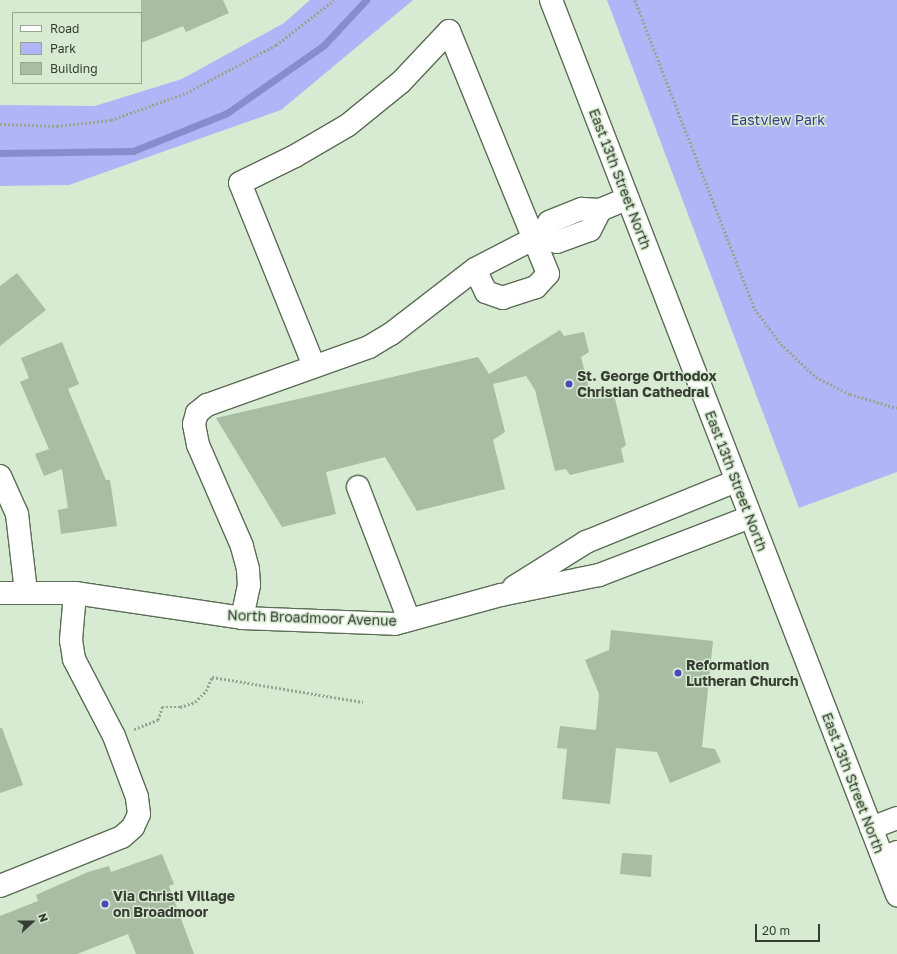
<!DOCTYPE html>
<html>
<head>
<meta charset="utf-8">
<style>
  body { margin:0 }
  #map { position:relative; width:897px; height:954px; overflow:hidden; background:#d6ebd1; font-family:"Golos Text",sans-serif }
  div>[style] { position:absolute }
  .green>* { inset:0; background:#b0b5f7 }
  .stream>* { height:7px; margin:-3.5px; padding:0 3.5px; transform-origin:3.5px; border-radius:3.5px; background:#888ccc }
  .building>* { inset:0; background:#a9bca4 }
  .path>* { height:2.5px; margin-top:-1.25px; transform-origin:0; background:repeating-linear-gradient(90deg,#96a692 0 2px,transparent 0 4px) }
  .roads { filter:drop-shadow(1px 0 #5b6c56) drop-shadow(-1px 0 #5b6c56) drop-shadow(0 1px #5b6c56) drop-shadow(0 -1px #5b6c56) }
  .minor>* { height:22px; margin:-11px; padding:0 11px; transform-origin:11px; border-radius:11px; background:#fff }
  .major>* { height:22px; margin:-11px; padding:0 11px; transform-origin:11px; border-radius:11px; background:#fff }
  .dots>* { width:11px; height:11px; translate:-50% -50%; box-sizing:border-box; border:2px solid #d6ebd1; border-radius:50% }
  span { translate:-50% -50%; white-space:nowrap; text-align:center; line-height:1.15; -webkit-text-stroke:3px #d6ebd1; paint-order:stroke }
  .park-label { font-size:14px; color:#3d3b88 }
  .street-label { font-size:14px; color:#363d33 }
  .poi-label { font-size:14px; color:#363d33; font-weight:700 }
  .left { translate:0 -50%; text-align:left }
  .legend { position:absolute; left:12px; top:12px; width:130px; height:72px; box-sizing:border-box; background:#d6ebd1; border:1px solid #96a592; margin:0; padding:5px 7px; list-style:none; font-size:12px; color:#363d33 }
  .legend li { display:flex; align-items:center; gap:8px; height:20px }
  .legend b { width:20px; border:1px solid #96a592 }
  .north { position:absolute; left:12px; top:902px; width:40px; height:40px; -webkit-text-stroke:3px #d6ebd1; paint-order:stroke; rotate:69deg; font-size:11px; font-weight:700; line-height:16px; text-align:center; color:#363d33 }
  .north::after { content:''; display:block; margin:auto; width:14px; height:18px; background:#363d33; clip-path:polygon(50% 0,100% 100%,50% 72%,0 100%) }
  .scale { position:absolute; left:755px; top:924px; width:65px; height:18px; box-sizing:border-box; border:2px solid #363d33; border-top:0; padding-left:5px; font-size:12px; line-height:14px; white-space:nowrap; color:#363d33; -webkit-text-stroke:3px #d6ebd1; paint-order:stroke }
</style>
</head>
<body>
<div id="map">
  <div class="green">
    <i style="clip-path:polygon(310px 0,413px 0,281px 110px,69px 185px,0 186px,0 105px,95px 106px,182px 79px,284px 23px)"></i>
    <i style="clip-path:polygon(607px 0,897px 0,897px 472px,799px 508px)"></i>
  </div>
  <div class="stream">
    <i style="left:0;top:153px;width:133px;rotate:-0.9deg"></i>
    <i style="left:133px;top:151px;width:101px;rotate:-22deg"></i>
    <i style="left:227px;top:113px;width:118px;rotate:-35deg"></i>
    <i style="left:324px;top:45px;width:62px;rotate:-47deg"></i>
  </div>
  <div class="building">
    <i style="clip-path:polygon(141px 0,223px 0,229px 13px,186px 32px,183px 26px,141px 43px)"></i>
    <i style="clip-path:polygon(17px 273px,46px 310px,0 346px,0 286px)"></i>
    <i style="clip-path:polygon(560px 330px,564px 336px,584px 332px,589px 352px,581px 357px,591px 396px,613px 390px,626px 445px,621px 449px,624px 462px,570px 475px,566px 469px,555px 471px,535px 390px,526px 376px,493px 384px,505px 432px,493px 440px,505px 489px,417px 511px,385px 457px,326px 472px,336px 514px,282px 527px,216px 418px,478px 357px,489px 374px)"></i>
    <i style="clip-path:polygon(62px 342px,79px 384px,68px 389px,106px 480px,110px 480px,117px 526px,61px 534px,58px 510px,68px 508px,62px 469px,44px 476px,35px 454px,49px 449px,20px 382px,29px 378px,21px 358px)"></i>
    <i style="clip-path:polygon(611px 630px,713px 641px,702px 747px,715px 749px,721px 762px,670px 783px,657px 752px,616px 748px,610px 804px,562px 799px,567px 749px,557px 748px,560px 726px,596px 730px,599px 694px,585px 660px,609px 650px)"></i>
    <i style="clip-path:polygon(0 728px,2px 728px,23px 785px,0 793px)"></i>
    <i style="clip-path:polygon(622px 853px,652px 855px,651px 877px,620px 874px)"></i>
    <i style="clip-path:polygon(162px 854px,174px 884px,169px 886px,194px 954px,136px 954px,128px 934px,77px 954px,0 954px,0 916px,38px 901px,36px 895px,88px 872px,109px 866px,111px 872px)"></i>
  </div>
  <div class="path">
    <i style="left:635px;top:0;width:331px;rotate:68.8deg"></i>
    <i style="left:755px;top:309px;width:44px;rotate:53.4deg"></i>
    <i style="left:781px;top:344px;width:48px;rotate:43.3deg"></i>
    <i style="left:816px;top:377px;width:38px;rotate:27deg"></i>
    <i style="left:850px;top:394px;width:49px;rotate:16.6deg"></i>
    <i style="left:0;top:124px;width:57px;rotate:2deg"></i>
    <i style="left:57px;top:126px;width:54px;rotate:-6.3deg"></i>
    <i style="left:111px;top:120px;width:80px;rotate:-19.8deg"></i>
    <i style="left:186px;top:93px;width:102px;rotate:-28.1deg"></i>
    <i style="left:276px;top:45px;width:73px;rotate:-37.8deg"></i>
    <i style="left:134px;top:729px;width:26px;rotate:-21deg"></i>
    <i style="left:158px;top:720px;width:14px;rotate:-73deg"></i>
    <i style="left:162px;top:707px;width:18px"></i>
    <i style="left:180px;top:707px;width:16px;rotate:-18deg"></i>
    <i style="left:195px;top:702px;width:16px;rotate:-45deg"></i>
    <i style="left:206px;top:691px;width:15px;rotate:-67deg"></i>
    <i style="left:212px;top:677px;width:153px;rotate:9.4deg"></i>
  </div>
  <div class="roads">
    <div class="minor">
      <i style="left:541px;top:235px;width:17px;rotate:24deg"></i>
      <i style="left:557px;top:242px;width:35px;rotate:-20deg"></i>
      <i style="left:590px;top:230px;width:22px;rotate:-63deg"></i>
      <i style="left:314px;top:366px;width:197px;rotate:-112deg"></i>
      <i style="left:240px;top:183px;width:61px;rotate:-26.1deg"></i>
      <i style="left:295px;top:156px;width:61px;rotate:-30.3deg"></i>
      <i style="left:348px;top:125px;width:68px;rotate:-39.1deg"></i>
      <i style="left:401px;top:82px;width:70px;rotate:-46.7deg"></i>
      <i style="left:449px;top:31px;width:262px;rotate:67.8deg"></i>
      <i style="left:548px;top:274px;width:18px;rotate:133deg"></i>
      <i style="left:536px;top:287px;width:35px;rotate:162deg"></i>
      <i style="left:503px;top:298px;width:18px;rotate:-161deg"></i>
      <i style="left:486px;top:292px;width:25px;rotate:-116deg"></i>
      <i style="left:0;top:476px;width:42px;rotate:65.9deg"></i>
      <i style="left:17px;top:514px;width:79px;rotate:83.4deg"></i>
      <i style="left:358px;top:487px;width:142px;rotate:69deg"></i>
      <i style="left:514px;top:587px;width:85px;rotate:-32deg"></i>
      <i style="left:586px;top:542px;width:162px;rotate:-22.1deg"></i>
      <i style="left:0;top:593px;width:75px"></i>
      <i style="left:75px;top:593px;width:169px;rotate:8.5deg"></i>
      <i style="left:242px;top:618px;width:153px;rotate:2.2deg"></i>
      <i style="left:395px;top:624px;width:110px;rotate:-15.3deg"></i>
      <i style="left:501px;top:595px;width:100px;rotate:-11.5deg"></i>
      <i style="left:599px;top:575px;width:162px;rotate:-21deg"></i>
      <i style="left:242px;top:618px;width:34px;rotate:-78deg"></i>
      <i style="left:249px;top:585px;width:16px;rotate:-94deg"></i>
      <i style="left:248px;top:569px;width:24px;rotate:-105deg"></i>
      <i style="left:242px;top:546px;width:110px;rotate:-113.5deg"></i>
      <i style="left:198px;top:445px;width:21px;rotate:-101deg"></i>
      <i style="left:194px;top:424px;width:11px;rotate:-75deg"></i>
      <i style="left:197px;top:413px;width:13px;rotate:-39deg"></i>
      <i style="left:207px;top:405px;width:172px;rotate:-19.7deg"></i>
      <i style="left:369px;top:347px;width:26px;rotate:-31deg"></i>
      <i style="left:391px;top:334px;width:106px;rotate:-37.7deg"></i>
      <i style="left:475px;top:269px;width:74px;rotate:-27.3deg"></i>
      <i style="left:541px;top:235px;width:15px;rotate:-58deg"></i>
      <i style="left:549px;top:222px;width:35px;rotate:-22deg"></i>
      <i style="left:582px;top:209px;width:18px;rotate:3deg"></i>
      <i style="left:600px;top:210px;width:30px;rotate:-23deg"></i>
      <i style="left:871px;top:828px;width:28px;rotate:-21deg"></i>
      <i style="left:883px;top:858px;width:15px;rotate:-23deg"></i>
      <i style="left:0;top:886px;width:131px;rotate:-21.9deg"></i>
      <i style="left:122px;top:837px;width:15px;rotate:-42deg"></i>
      <i style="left:133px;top:827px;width:14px;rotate:-65deg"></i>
      <i style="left:139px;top:814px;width:17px;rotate:-97deg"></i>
      <i style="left:137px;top:797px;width:65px;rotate:-110.7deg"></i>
      <i style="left:114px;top:736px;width:87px;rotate:-117.5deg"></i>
      <i style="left:74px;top:659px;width:19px;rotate:-99deg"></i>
      <i style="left:71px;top:640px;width:47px;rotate:-85.1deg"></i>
    </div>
    <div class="major">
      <i style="left:551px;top:0;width:960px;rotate:68.86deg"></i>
    </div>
  </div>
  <div class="dots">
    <i style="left:569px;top:384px;background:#4f46bd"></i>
    <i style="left:678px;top:673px;background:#4f46bd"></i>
    <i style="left:105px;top:904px;background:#4f46bd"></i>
  </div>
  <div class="park-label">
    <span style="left:778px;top:120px">Eastview Park</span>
  </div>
  <div class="street-label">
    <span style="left:620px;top:179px;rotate:69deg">East 13th Street North</span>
    <span style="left:736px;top:481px;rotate:69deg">East 13th Street North</span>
    <span style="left:312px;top:618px;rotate:2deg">North Broadmoor Avenue</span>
    <span style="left:853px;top:783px;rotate:69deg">East 13th Street North</span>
  </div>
  <div class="poi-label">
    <span class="left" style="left:577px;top:384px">St. George Orthodox<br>Christian Cathedral</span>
    <span class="left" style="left:686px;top:673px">Reformation<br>Lutheran Church</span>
    <span class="left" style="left:113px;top:904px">Via Christi Village<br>on Broadmoor</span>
  </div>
  <ul class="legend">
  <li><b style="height:5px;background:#fff"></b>Road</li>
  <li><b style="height:11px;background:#b0b5f7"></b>Park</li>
  <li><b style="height:11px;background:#a9bca4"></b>Building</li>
  </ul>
  <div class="north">N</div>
  <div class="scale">20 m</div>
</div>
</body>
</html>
